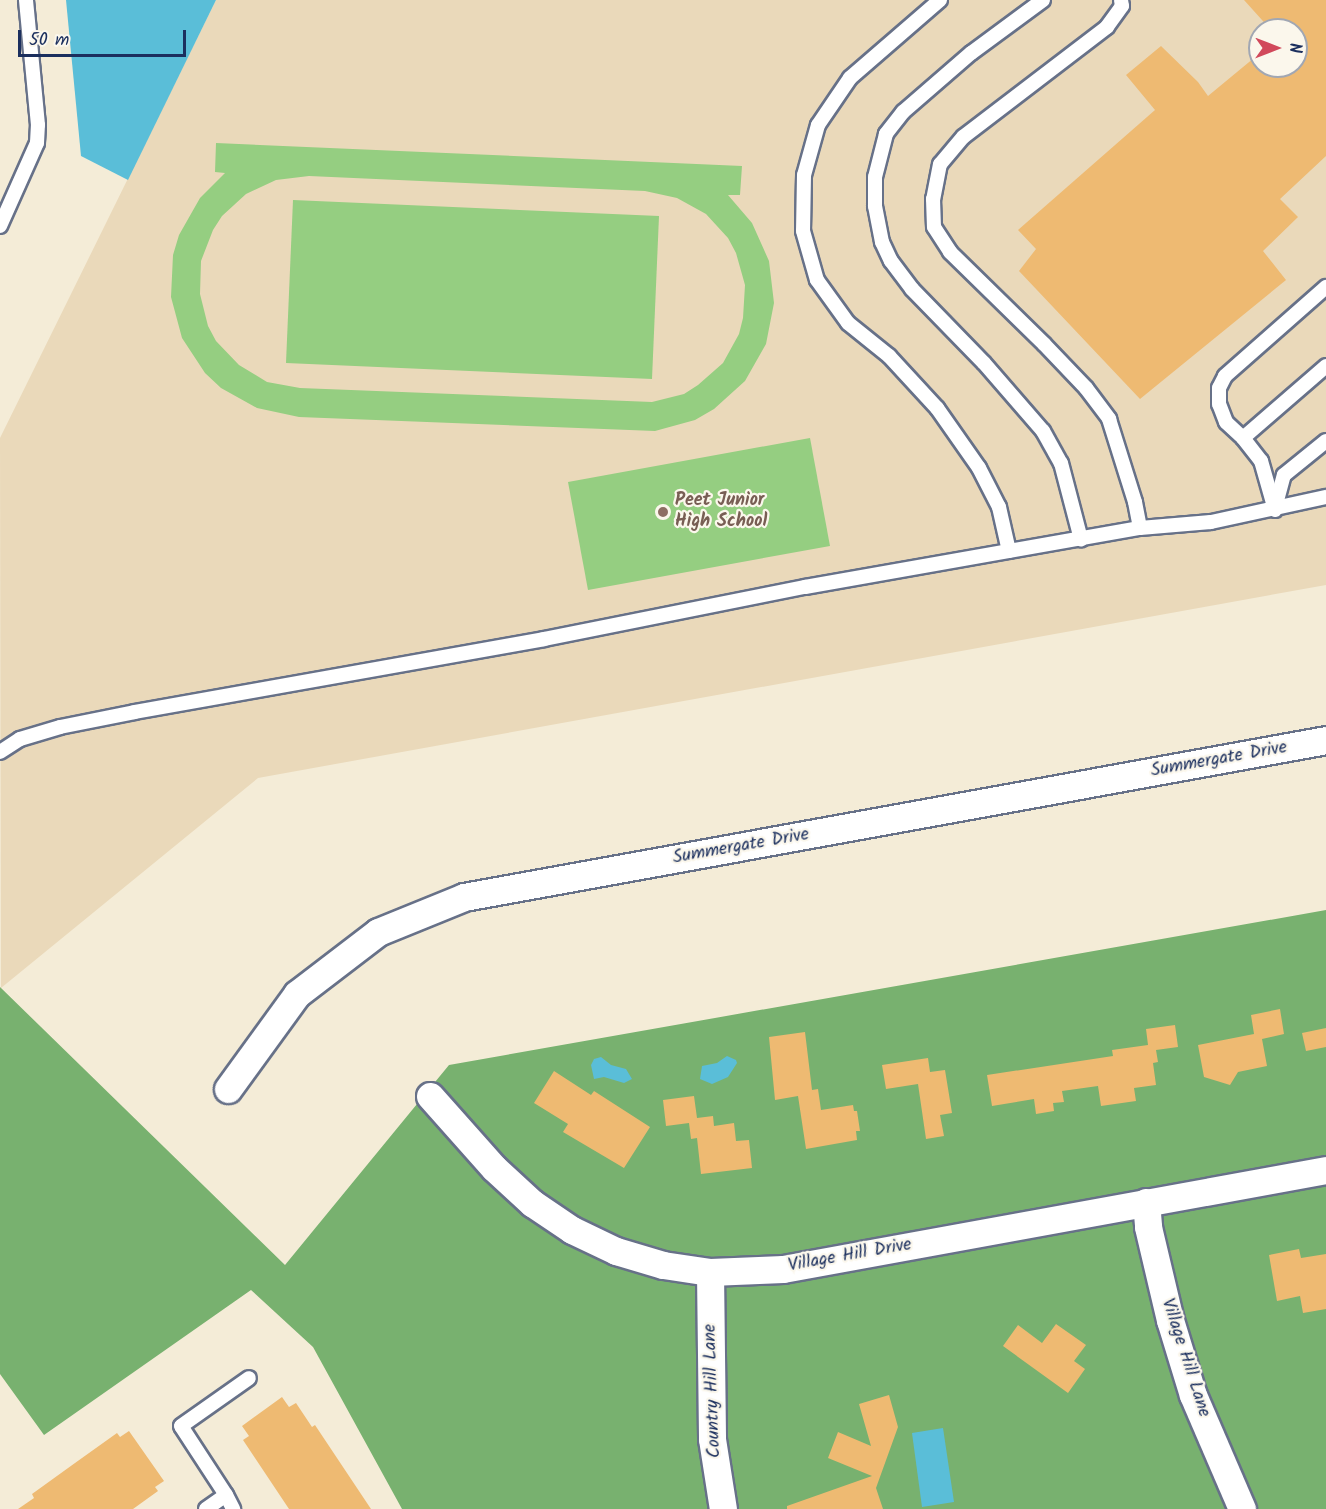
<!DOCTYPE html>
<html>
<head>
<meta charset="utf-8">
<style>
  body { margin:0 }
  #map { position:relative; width:1326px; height:1509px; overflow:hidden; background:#f4ecd7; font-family:Kalam,sans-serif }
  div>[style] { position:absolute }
  .built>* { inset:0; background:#ead9ba }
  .green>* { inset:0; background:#95ce81 }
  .forest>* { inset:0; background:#78b16f }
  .water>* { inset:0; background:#5abed8 }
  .building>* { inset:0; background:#eeba72 }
  .roads { filter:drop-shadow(2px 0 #677188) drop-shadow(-2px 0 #677188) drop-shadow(0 2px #677188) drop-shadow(0 -2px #677188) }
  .lane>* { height:14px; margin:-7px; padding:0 7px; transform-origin:7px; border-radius:7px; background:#fff }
  .street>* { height:27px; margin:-13.5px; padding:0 13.5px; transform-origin:13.5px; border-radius:13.5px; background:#fff }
  .dots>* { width:16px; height:16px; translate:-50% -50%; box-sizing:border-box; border:3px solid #fbf7ec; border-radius:50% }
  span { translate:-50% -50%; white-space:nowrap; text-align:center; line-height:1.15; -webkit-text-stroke:4.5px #fbf7ec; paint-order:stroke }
  .education-label { font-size:18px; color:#785e54; font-weight:700 }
  .left { translate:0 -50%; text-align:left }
  .street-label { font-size:18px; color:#1b2f5e }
  .north { position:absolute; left:1248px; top:18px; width:60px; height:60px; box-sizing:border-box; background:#fbf7ec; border:2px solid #a1a7b3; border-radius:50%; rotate:90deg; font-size:16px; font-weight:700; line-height:24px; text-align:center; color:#1b2f5e }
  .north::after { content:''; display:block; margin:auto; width:21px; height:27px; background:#d1495b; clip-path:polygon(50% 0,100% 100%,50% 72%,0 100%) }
  .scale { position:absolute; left:18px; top:30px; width:168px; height:27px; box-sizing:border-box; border:3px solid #1b2f5e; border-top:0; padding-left:8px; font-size:18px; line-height:21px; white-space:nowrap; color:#1b2f5e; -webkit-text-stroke:4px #fbf7ec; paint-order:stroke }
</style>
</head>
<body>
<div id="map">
  <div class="built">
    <i style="clip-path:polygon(evenodd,216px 0,1326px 0,1326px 585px,258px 778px,1px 988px,0 438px,216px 0,1260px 30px,1296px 30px,1296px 66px,1260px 66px,1260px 30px)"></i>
  </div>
  <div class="green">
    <i style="clip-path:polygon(evenodd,216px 143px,742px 166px,740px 195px,728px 195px,752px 223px,769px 261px,774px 303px,766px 344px,745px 381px,714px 409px,695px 420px,655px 431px,299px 417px,257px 408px,221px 388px,205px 373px,182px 338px,171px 297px,173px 255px,179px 235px,200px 198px,225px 173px,215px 172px,216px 143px,309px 176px,645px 191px,677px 198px,706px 214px,728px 238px,736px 253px,745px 285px,743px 318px,739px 334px,723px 363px,698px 385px,684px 394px,652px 402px,300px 388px,267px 382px,239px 365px,216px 341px,208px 326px,200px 294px,201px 261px,213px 230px,222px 216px,246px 194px,276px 180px,309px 176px)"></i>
    <i style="clip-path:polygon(293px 200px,659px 216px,652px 379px,286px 363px)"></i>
    <i style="clip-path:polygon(810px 438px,830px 546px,588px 590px,568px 482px)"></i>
  </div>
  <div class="forest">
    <i style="clip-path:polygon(1326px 910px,1326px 1509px,402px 1509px,313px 1347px,251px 1290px,44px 1435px,0 1374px,0 987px,285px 1265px,449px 1065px)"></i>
  </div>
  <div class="water">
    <i style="clip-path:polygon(66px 0,216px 0,128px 180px,81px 156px)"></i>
    <i style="clip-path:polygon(727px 1056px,736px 1060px,737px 1063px,728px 1077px,712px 1084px,700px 1079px,702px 1066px,717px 1063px)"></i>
    <i style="clip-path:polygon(601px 1057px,611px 1065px,626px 1069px,632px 1079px,624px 1083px,604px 1077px,594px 1079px,591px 1065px,594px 1059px)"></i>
    <i style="clip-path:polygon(943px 1428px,954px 1502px,922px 1507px,912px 1433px)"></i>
  </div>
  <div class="building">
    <i style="clip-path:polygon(1244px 0,1326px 0,1326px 156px,1280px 199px,1298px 217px,1263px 251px,1286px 280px,1140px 399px,1019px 271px,1036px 249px,1018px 230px,1155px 110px,1126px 75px,1161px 46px,1198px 82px,1208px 96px,1260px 53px,1260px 66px,1296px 66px,1296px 30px,1271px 30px)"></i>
    <i style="clip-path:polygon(1280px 1009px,1284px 1034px,1262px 1039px,1267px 1066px,1238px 1072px,1230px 1085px,1204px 1077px,1198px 1045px,1254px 1034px,1251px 1015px)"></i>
    <i style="clip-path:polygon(1175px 1025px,1178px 1047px,1156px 1050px,1158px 1062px,1153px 1063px,1156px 1085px,1134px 1088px,1136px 1101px,1101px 1106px,1098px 1086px,1062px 1091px,1064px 1102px,1053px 1103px,1054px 1111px,1036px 1114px,1034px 1099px,992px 1106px,987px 1075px,1113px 1056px,1112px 1050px,1148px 1045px,1146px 1029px)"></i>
    <i style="clip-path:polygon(1326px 1028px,1326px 1047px,1306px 1051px,1302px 1033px)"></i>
    <i style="clip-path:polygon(805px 1032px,812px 1090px,818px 1089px,821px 1110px,853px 1105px,854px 1111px,857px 1111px,860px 1131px,856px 1131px,857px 1140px,806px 1149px,798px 1096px,775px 1100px,769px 1037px)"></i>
    <i style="clip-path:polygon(928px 1058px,930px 1072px,945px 1070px,952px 1113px,940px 1115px,944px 1136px,926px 1139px,918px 1084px,886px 1089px,882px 1065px)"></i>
    <i style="clip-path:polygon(554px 1071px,591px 1095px,594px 1091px,650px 1127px,624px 1168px,563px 1132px,568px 1124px,534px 1103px)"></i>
    <i style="clip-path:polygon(694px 1096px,697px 1118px,713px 1116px,714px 1126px,734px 1123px,736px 1141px,749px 1140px,752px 1168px,701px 1174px,697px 1138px,691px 1139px,689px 1123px,666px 1126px,663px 1100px)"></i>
    <i style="clip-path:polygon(1299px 1249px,1301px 1258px,1326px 1254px,1326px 1309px,1303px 1313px,1300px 1296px,1277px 1301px,1269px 1255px)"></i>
    <i style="clip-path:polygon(1056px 1324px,1086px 1345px,1074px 1361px,1085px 1369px,1068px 1393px,1003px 1346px,1018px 1325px,1042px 1343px)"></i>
    <i style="clip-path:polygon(889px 1395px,898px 1427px,876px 1488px,883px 1509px,787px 1509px,787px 1506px,872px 1476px,828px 1458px,838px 1432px,871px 1446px,859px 1404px)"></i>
    <i style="clip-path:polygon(282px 1397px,289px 1407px,296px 1403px,312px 1427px,315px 1425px,371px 1509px,289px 1509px,243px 1440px,249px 1436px,242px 1426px)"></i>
    <i style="clip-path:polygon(129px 1431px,164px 1481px,155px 1487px,158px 1491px,133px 1509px,18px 1509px,34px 1498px,32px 1494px,75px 1463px,117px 1433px,120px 1437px)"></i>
  </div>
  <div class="roads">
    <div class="lane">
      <i style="left:940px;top:0;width:119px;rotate:139.1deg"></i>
      <i style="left:850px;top:78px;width:57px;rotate:124.2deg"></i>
      <i style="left:818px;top:125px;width:52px;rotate:105.6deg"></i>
      <i style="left:804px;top:175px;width:56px;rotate:91deg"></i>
      <i style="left:803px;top:231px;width:51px;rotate:74.1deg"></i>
      <i style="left:817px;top:280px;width:53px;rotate:54.2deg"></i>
      <i style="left:848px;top:323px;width:53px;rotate:38.8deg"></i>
      <i style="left:889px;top:356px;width:71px;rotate:47.3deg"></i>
      <i style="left:937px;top:408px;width:73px;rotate:55deg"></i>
      <i style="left:979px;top:468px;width:44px;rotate:62.9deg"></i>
      <i style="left:999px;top:507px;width:45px;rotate:77.2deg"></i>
      <i style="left:1043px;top:0;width:89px;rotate:143.6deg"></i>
      <i style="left:971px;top:53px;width:90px;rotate:139.1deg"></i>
      <i style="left:903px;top:112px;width:28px;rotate:128deg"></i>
      <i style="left:886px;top:134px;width:44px;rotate:104.3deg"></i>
      <i style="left:875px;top:177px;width:29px;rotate:90deg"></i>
      <i style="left:875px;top:206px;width:37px;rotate:79deg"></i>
      <i style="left:882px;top:242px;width:21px;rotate:65deg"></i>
      <i style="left:891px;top:261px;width:35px;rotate:53deg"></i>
      <i style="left:912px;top:289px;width:103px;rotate:45.8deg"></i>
      <i style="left:984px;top:363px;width:90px;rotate:49.1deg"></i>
      <i style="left:1043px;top:431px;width:37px;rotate:61deg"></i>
      <i style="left:1061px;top:463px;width:79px;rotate:75.3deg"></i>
      <i style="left:1121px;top:0;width:6px;rotate:81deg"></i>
      <i style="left:1122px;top:6px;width:26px;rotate:126deg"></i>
      <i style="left:1107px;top:27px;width:181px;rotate:142.6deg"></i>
      <i style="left:963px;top:137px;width:35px;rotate:130deg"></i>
      <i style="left:940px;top:164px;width:36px;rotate:101deg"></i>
      <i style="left:933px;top:199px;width:28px;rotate:88deg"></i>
      <i style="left:934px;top:227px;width:30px;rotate:57deg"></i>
      <i style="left:950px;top:252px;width:132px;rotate:44.4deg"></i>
      <i style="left:1044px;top:344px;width:61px;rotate:46.3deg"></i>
      <i style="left:1086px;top:388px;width:39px;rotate:53deg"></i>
      <i style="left:1109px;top:419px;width:87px;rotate:72.6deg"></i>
      <i style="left:1135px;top:502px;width:26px;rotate:79deg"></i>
      <i style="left:0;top:226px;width:91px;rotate:-66deg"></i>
      <i style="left:37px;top:143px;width:18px;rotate:-87deg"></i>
      <i style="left:38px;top:125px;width:126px;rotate:-95.5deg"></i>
      <i style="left:1243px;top:438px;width:110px;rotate:-40.9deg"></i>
      <i style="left:1275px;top:508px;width:34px;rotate:-75deg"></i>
      <i style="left:1284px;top:475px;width:54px;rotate:-39deg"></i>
      <i style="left:1275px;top:510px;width:51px;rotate:-105.9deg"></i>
      <i style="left:1261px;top:461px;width:29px;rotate:-128deg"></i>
      <i style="left:1243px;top:438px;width:23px;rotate:-137deg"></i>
      <i style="left:1226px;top:422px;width:19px;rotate:-111deg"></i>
      <i style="left:1219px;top:404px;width:16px;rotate:-90deg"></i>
      <i style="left:1219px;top:388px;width:13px;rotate:-63deg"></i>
      <i style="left:1225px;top:376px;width:135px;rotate:-41.4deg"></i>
      <i style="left:0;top:752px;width:24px;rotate:-33deg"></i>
      <i style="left:20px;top:739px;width:42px;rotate:-16.7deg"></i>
      <i style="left:60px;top:727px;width:76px;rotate:-11.3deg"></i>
      <i style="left:135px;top:712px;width:415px;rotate:-10.1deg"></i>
      <i style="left:544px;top:639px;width:266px;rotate:-11.3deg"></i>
      <i style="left:805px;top:587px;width:340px;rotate:-10deg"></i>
      <i style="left:1140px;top:528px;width:71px;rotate:-4.8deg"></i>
      <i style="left:1211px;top:522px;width:118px;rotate:-12.3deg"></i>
      <i style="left:226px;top:1495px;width:16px;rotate:63deg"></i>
      <i style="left:206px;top:1509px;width:24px;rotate:-35deg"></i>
      <i style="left:226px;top:1495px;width:82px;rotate:-123.1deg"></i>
      <i style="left:181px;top:1426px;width:83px;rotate:-35.2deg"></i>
    </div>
    <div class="street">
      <i style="left:228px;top:1089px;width:117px;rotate:-54deg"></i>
      <i style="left:297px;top:994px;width:102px;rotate:-37.4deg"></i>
      <i style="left:378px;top:932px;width:93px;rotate:-22.1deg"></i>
      <i style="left:464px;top:897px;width:876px;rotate:-10.32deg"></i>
      <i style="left:430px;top:1096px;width:96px;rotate:48.4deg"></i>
      <i style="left:494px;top:1168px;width:52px;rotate:42.6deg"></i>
      <i style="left:532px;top:1203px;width:48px;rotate:34deg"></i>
      <i style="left:572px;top:1230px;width:49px;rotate:25.5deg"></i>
      <i style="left:616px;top:1251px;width:49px;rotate:16.6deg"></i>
      <i style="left:663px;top:1265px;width:48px;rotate:8.5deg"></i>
      <i style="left:710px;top:1272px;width:73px;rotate:-2.4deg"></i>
      <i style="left:783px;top:1269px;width:552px;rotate:-10.33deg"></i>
      <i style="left:1146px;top:1202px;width:25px;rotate:85deg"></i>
      <i style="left:1148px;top:1227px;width:96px;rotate:76.7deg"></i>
      <i style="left:1170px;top:1320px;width:78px;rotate:73deg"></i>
      <i style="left:1193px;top:1395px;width:124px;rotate:66.7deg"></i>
      <i style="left:710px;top:1272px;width:167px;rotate:89.3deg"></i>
      <i style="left:712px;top:1439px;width:71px;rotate:81.1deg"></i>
    </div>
  </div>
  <div class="dots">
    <i style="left:663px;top:512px;background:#8d6e63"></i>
  </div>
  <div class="education-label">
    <span class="left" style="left:675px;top:512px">Peet Junior<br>High School</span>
  </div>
  <div class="street-label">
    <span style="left:1219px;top:760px;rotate:-10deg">Summergate Drive</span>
    <span style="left:741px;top:847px;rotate:-10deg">Summergate Drive</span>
    <span style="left:850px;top:1256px;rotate:-10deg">Village Hill Drive</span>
    <span style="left:1185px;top:1358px;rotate:72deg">Village Hill Lane</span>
    <span style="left:713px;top:1391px;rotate:-92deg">Country Hill Lane</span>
  </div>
  <div class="north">N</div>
  <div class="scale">50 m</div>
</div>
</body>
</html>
